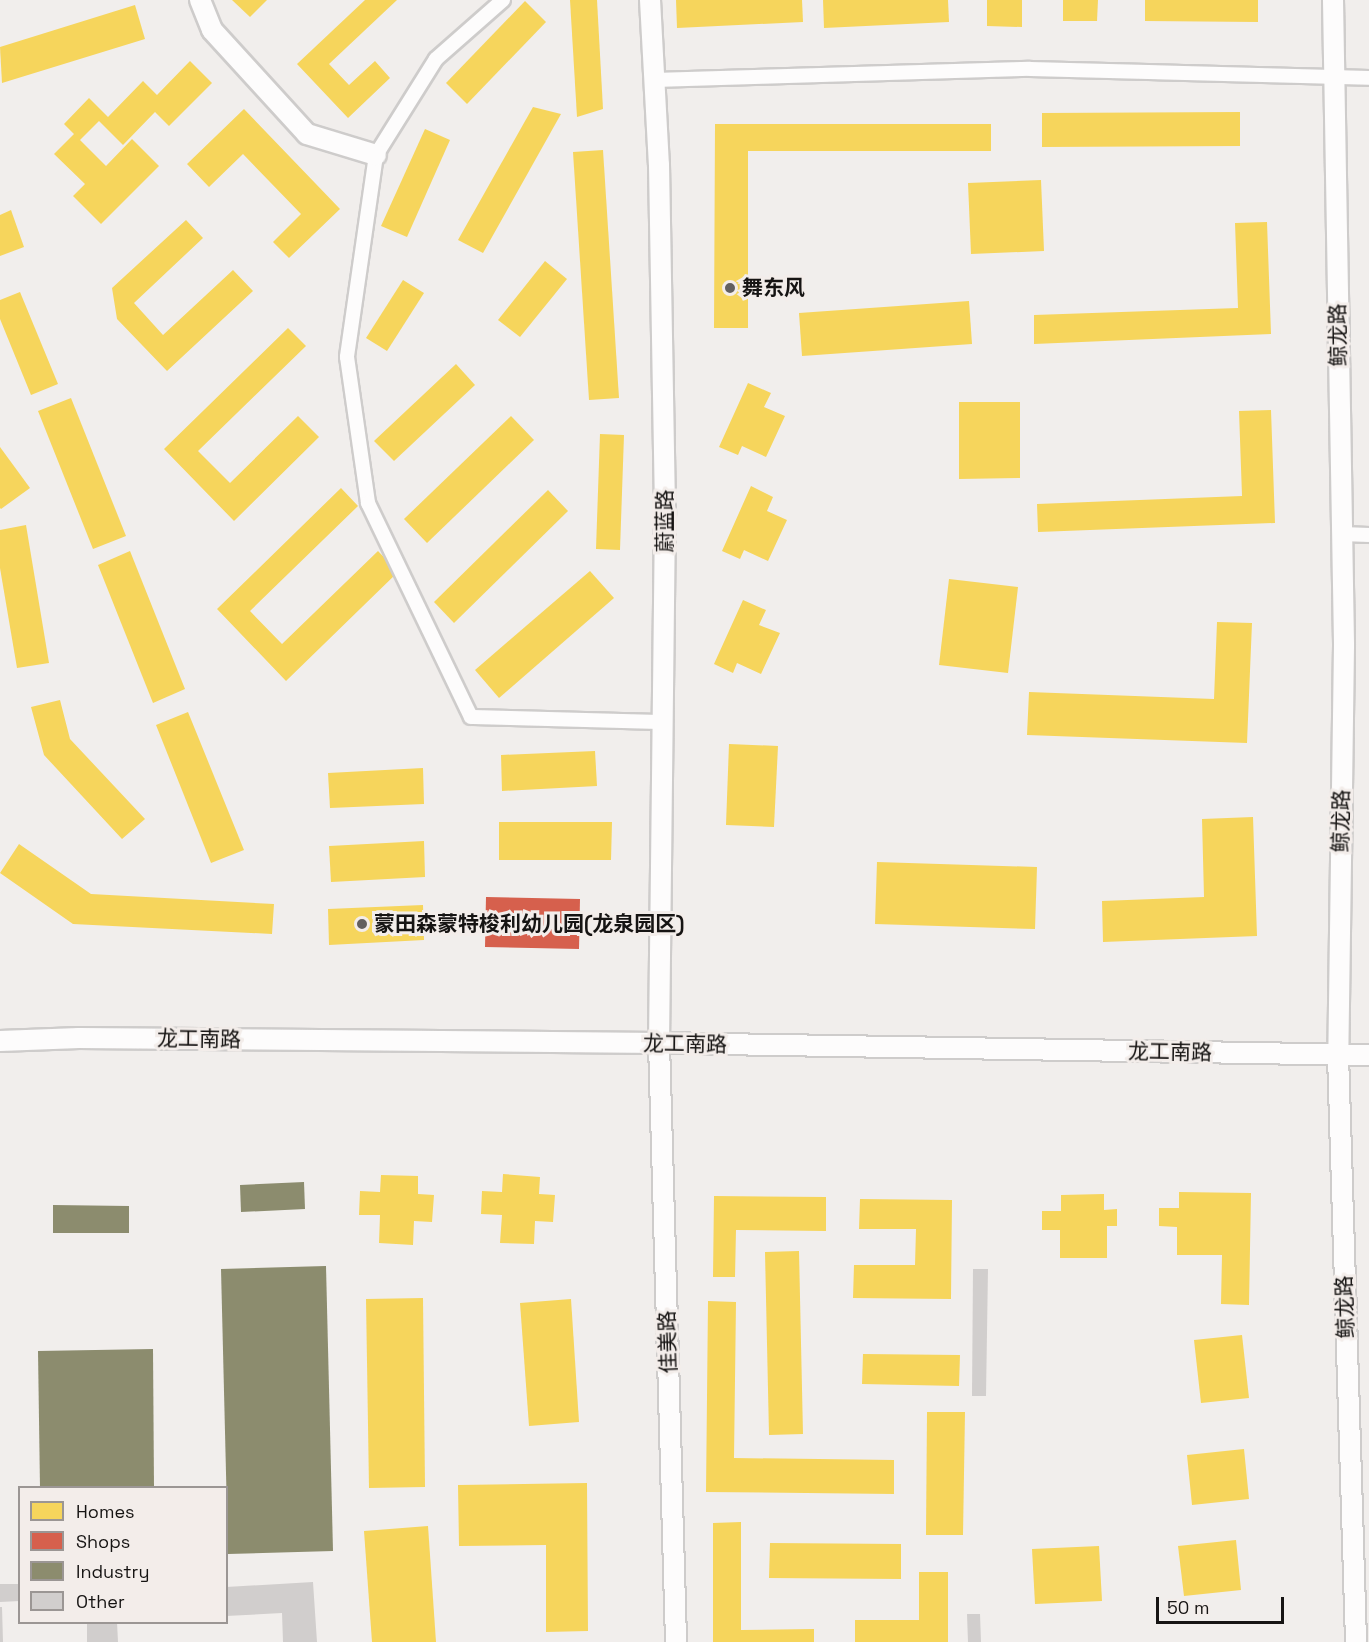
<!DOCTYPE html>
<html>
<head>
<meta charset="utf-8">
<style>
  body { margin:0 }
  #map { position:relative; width:1369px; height:1642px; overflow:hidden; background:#f1eeec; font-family:"Space Grotesk","Noto Sans SC",sans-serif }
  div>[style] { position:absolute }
  .homes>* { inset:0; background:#f6d55c }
  .shops>* { inset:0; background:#d6604d }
  .industry>* { inset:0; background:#8c8c6e }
  .building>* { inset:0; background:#d1cecd }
  .roads { filter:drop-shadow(2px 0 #cecccb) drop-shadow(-2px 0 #cecccb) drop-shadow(0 2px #cecccb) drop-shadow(0 -2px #cecccb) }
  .street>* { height:14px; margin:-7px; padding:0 7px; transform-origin:7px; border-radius:7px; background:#fdfcfc }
  .secondary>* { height:20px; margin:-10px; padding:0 10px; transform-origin:10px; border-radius:10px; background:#fdfcfc }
  .dots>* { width:16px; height:16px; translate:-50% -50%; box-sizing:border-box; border:3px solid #f3edea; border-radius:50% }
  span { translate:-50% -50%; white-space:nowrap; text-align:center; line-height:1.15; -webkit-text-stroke:6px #f3edea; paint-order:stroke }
  .poi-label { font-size:21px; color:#161413; font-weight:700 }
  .left { translate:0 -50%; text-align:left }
  .street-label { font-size:21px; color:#161413 }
  .legend { position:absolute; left:18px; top:1486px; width:210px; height:138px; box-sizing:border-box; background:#f3edea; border:2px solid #9b9694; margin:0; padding:8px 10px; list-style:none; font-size:18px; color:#161413 }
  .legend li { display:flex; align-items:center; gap:12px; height:30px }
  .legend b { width:30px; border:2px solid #9b9694 }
  .scale { position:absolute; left:1156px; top:1597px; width:128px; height:27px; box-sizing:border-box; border:3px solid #161413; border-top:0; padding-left:8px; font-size:18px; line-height:21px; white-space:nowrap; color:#161413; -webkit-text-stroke:4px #f3edea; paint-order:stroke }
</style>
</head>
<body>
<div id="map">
  <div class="homes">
    <i style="clip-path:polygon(232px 0,267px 0,250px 17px)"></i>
    <i style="clip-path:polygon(365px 0,397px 0,329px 64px,349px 85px,375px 61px,390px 78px,348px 118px,297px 64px)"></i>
    <i style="clip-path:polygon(570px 0,597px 0,603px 109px,577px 117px)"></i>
    <i style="clip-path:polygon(676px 0,802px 0,803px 22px,677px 28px)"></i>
    <i style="clip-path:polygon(823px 0,948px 0,949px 22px,824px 28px)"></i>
    <i style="clip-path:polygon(987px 0,1022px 0,1022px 27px,987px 26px)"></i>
    <i style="clip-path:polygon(1063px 0,1098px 0,1097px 21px,1063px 21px)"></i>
    <i style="clip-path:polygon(1145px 0,1258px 0,1258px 22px,1145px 21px)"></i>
    <i style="clip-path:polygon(525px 1px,546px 22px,467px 104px,446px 83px)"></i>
    <i style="clip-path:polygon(135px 5px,145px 39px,2px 83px,0 47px)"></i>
    <i style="clip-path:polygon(190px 61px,212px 83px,169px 126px,155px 112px,123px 145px,99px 121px,80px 140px,106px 166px,132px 139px,159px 166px,101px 224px,73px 196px,85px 184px,54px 154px,74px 134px,64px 124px,89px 98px,108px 117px,143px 81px,157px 95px)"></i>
    <i style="clip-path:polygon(533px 107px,561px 114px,483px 253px,458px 240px)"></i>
    <i style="clip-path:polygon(244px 109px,340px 209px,289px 258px,273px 242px,301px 214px,243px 154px,209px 187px,187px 164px)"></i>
    <i style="clip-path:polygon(1240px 112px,1240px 146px,1042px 147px,1042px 113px)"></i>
    <i style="clip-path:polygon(715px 124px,991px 124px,991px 151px,748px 151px,748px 328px,714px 328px)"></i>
    <i style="clip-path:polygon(425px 129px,450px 140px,407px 237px,381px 226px)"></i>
    <i style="clip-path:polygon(603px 150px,619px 398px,589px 400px,573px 152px)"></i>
    <i style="clip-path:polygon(1041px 180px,1044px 251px,971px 254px,968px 183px)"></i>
    <i style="clip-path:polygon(11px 210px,24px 247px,0 256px,0 215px)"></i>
    <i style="clip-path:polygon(186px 220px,203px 238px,134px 303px,163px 335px,233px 270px,253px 291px,167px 371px,117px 319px,112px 288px)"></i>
    <i style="clip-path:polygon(1267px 222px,1271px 334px,1034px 344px,1034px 315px,1238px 308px,1235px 223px)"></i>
    <i style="clip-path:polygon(545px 261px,567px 279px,520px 337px,498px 320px)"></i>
    <i style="clip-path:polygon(403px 280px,424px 293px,387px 351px,366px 338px)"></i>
    <i style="clip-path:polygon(20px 292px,58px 384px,31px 395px,0 319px,0 300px)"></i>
    <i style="clip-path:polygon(969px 301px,972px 344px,802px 356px,799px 313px)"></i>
    <i style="clip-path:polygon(288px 328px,306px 346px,198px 451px,230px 483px,298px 416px,319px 437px,234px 521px,164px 449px)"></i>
    <i style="clip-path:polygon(456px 364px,475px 385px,394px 461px,374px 441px)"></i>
    <i style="clip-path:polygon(748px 383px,771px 393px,764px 407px,785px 416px,766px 457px,742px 446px,738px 455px,719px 447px)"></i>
    <i style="clip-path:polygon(71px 398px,126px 536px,93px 549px,38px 411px)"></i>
    <i style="clip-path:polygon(959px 402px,1020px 402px,1020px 478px,959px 479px)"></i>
    <i style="clip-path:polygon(1271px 410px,1275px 523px,1038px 532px,1037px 504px,1242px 496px,1239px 411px)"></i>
    <i style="clip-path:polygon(511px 416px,534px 440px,427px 543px,404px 519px)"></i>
    <i style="clip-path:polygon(600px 434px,624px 435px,620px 550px,596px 549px)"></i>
    <i style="clip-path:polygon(0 447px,30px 488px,1px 509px,0 508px)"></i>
    <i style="clip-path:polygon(751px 486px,773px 497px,767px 511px,787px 520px,768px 561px,744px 550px,740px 559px,722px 551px)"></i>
    <i style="clip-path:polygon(341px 488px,358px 506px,250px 611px,282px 644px,378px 551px,398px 572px,286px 681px,217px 609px)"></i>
    <i style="clip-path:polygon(548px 490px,568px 511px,454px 623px,434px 602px)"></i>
    <i style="clip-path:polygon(26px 525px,49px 663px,17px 668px,0 568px,0 530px)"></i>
    <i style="clip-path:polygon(130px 551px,185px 689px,153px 703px,98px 565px)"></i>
    <i style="clip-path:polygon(590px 571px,614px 598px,499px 698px,475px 670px)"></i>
    <i style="clip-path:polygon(949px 579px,1018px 587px,1008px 673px,939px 665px)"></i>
    <i style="clip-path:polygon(743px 600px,766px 610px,759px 625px,780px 633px,761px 674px,737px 663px,733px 673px,714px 664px)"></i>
    <i style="clip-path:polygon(1217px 622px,1252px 623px,1247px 743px,1027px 735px,1029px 692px,1214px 699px)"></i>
    <i style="clip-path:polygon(60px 700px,70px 739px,145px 819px,122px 839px,44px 755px,31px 707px)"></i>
    <i style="clip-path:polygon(188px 712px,244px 850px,211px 863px,156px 725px)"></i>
    <i style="clip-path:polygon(729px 744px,778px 746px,774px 827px,726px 825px)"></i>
    <i style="clip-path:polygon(595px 751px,597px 786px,502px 791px,501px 755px)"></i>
    <i style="clip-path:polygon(423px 768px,424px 804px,330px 808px,328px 773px)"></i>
    <i style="clip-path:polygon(1253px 817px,1257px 936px,1103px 942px,1102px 901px,1204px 897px,1202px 819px)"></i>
    <i style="clip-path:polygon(499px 822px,612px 822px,611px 860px,499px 860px)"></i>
    <i style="clip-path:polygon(424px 841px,425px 877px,331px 882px,329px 846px)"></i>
    <i style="clip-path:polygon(19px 844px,91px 894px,274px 904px,272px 934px,73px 924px,0 873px)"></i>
    <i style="clip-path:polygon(877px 862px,1037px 867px,1035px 929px,875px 924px)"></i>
    <i style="clip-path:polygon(423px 905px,424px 940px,329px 945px,328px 909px)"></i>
    <i style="clip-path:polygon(503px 1174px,540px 1177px,539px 1194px,555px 1195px,553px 1222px,535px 1221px,534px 1244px,500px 1243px,502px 1215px,481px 1214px,482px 1191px,502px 1192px)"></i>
    <i style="clip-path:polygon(381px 1175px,418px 1176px,418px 1194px,434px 1195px,432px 1222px,414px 1221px,413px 1245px,379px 1243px,380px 1215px,359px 1215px,360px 1191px,380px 1192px)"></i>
    <i style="clip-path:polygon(1179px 1192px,1251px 1193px,1249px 1305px,1221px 1304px,1222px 1255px,1177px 1255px,1177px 1227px,1159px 1226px,1159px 1208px,1179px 1208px)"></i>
    <i style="clip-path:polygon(1104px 1194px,1104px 1210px,1117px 1209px,1117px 1226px,1107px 1226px,1107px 1258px,1060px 1258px,1060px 1230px,1042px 1230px,1042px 1211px,1061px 1211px,1061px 1195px)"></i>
    <i style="clip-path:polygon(714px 1196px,826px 1197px,826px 1231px,736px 1230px,735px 1277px,713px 1277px)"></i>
    <i style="clip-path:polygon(860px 1199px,952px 1200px,951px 1299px,853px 1298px,854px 1265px,915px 1265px,916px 1229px,859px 1229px)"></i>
    <i style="clip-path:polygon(799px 1251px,803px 1434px,769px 1435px,765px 1252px)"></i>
    <i style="clip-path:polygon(423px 1298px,425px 1487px,369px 1488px,366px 1299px)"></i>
    <i style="clip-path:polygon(571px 1299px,579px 1422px,529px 1426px,520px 1303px)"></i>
    <i style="clip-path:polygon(708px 1301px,736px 1302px,734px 1458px,894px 1460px,894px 1494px,706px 1492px)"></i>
    <i style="clip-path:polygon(1242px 1335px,1249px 1398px,1201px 1403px,1194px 1340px)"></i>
    <i style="clip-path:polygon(863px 1354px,960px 1355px,959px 1386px,862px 1384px)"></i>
    <i style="clip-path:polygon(927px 1412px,965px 1412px,963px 1535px,926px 1535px)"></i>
    <i style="clip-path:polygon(1244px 1449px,1249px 1499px,1192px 1505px,1187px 1455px)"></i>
    <i style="clip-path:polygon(587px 1483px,588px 1631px,546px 1632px,546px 1545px,459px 1546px,458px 1485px)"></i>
    <i style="clip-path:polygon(741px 1522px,741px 1630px,814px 1629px,814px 1642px,713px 1642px,713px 1523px)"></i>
    <i style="clip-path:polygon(428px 1526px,436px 1642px,372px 1642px,364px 1531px)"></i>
    <i style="clip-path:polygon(1236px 1540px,1241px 1590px,1184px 1596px,1178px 1546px)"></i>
    <i style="clip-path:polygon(770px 1543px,901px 1544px,901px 1579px,769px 1578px)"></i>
    <i style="clip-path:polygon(1099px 1546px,1102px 1601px,1035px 1604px,1032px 1549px)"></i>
    <i style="clip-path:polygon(919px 1572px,948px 1572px,948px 1642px,855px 1642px,855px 1620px,919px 1620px)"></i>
  </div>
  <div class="shops">
    <i style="clip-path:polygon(486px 897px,580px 899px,579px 949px,485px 947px)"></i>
  </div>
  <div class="industry">
    <i style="clip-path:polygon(304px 1182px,305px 1209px,241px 1212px,240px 1185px)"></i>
    <i style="clip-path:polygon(53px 1205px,129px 1206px,129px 1233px,53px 1233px)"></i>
    <i style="clip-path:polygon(326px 1266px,333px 1551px,228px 1554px,221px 1269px)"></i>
    <i style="clip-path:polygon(153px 1349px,154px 1488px,40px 1488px,38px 1351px)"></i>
  </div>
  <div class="building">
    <i style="clip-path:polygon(973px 1269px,988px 1269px,986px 1396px,972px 1396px)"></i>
    <i style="clip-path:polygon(313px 1582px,317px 1642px,283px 1642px,282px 1613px,226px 1616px,226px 1587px)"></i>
    <i style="clip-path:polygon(0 1584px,20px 1584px,20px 1601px,0 1602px)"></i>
    <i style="clip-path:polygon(0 1607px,2px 1607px,3px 1642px,0 1642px)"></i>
    <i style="clip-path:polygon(967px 1614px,980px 1614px,981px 1642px,968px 1642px)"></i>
    <i style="clip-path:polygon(87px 1622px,117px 1622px,118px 1642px,87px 1642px)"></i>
  </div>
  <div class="roads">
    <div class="street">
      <i style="left:503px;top:0;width:89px;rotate:138.6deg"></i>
      <i style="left:436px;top:59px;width:113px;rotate:122deg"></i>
      <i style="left:376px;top:155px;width:204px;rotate:98.2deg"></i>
      <i style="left:347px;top:357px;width:148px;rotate:81.8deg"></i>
      <i style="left:368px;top:503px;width:237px;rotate:64.3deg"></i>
      <i style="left:471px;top:717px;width:191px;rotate:1.5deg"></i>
      <i style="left:654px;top:80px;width:376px;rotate:-1.7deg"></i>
      <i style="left:1030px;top:69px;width:339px;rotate:1.5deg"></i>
      <i style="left:1342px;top:534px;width:27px;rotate:2deg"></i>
    </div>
    <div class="secondary">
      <i style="left:200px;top:0;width:32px;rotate:68deg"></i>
      <i style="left:212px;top:30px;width:141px;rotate:47.6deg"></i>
      <i style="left:307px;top:134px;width:72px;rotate:16.9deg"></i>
      <i style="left:650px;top:0;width:165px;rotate:86.9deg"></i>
      <i style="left:659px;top:165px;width:350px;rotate:89deg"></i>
      <i style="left:665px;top:515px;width:528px;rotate:90.65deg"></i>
      <i style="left:659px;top:1043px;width:599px;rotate:88.37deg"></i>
      <i style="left:1333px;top:0;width:646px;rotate:89.02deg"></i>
      <i style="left:1344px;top:646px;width:409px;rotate:90.8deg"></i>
      <i style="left:1338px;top:1055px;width:587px;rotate:88.24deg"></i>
      <i style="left:0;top:1041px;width:79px;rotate:-2.2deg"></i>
      <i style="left:79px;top:1038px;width:580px;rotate:0.49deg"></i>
      <i style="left:659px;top:1043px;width:710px;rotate:0.97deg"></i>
    </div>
  </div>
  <div class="dots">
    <i style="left:730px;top:288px;background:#63605f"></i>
    <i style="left:362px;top:924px;background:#63605f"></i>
  </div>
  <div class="poi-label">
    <span class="left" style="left:742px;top:288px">舞东风</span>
    <span class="left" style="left:374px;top:924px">蒙田森蒙特梭利幼儿园(龙泉园区)</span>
  </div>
  <div class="street-label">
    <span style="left:1338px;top:335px;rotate:-91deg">鲸龙路</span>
    <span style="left:665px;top:521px;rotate:-90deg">蔚蓝路</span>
    <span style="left:1341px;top:821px;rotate:-89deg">鲸龙路</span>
    <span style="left:199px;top:1039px;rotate:1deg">龙工南路</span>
    <span style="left:685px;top:1044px;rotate:1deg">龙工南路</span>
    <span style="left:1170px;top:1052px;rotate:1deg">龙工南路</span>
    <span style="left:1345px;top:1307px;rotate:-92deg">鲸龙路</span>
    <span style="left:668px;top:1342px;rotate:-92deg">佳美路</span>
  </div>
  <ul class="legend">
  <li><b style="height:16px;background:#f6d55c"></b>Homes</li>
  <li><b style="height:16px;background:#d6604d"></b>Shops</li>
  <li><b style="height:16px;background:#8c8c6e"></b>Industry</li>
  <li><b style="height:16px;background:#d1cecd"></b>Other</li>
  </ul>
  <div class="scale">50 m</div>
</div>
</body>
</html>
